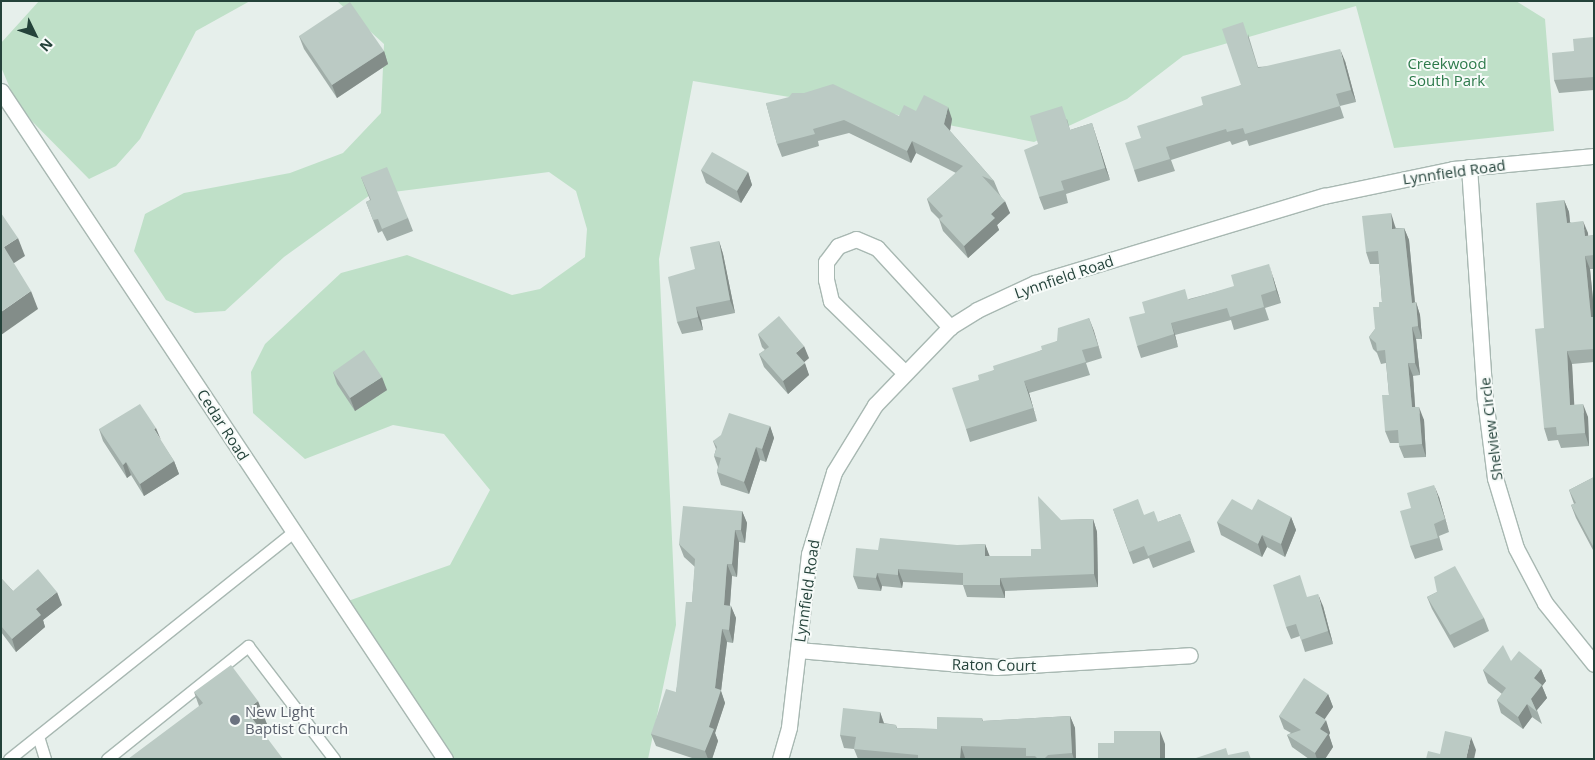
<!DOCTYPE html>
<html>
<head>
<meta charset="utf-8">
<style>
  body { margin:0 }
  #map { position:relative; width:1595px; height:760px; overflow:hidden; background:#e6efeb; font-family:"Open Sans",sans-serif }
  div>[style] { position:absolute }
  .green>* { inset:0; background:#bfe0c8 }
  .roads { filter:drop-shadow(1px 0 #a8b8b2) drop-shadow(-1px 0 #a8b8b2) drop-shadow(0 1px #a8b8b2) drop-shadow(0 -1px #a8b8b2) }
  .lane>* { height:11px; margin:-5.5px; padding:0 5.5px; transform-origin:5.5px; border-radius:5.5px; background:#fff }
  .street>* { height:15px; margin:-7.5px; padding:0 7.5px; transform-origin:7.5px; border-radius:7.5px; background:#fff }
  .secondary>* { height:15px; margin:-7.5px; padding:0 7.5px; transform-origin:7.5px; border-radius:7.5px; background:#fff }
  .wall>* { inset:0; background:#a1aea9 }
  .shaded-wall>* { inset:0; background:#838d89 }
  .building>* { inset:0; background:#bbcac4 }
  .dots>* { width:14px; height:14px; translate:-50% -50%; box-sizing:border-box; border:2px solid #f7fbf9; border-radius:50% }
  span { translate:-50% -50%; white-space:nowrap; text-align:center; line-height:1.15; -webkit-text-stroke:4px #f7fbf9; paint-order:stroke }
  .park-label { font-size:15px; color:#2d7a4b }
  .street-label { font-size:15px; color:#24423a }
  .worship-label { font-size:15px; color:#5b616d }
  .left { translate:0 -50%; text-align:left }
  .frame { position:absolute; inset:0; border:2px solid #24423a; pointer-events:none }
  .north { position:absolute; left:10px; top:10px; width:50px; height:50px; -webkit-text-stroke:4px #f7fbf9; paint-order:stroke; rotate:132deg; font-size:14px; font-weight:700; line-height:20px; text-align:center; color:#24423a }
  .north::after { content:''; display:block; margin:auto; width:18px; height:22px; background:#24423a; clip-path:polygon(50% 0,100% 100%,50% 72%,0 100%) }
</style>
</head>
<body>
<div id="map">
  <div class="green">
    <i style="clip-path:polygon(39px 1px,250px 1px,196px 31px,140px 139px,116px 166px,89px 179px,18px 107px,1px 67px,1px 43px)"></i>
    <i style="clip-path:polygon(337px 1px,1516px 1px,1545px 19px,1554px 131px,1394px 148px,1356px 6px,1183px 56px,1127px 99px,1034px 142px,893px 114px,693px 81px,659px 259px,676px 625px,648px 759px,438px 759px,348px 601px,450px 565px,490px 490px,444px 434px,393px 425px,305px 459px,253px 413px,251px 372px,265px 344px,341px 273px,407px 255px,512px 295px,540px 289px,585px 257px,587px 229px,576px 191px,549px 172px,370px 195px,284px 257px,225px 311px,195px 313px,166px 300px,134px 251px,145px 214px,184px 193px,290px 173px,343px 153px,381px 113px,384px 44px)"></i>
  </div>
  <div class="roads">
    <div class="lane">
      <i style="left:38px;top:736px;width:24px;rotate:73deg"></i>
      <i style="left:9px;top:759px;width:364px;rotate:-38.6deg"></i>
      <i style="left:107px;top:759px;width:181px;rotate:-38.7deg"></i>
      <i style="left:248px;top:646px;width:142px;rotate:52.7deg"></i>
    </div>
    <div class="street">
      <i style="left:1469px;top:167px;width:233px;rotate:86.1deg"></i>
      <i style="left:1485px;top:399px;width:80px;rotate:82.8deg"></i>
      <i style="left:1495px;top:478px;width:73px;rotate:73.3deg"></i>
      <i style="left:1516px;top:548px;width:62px;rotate:62.2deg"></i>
      <i style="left:1545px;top:603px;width:78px;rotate:51.2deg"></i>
      <i style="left:904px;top:372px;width:102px;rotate:-135.8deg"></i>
      <i style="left:831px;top:301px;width:22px;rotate:-103deg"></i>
      <i style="left:826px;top:280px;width:18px;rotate:-90deg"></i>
      <i style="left:826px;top:262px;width:20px;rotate:-53deg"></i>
      <i style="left:838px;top:246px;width:19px;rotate:-21deg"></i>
      <i style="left:856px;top:239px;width:23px;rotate:23deg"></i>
      <i style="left:877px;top:248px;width:108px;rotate:47.3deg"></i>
      <i style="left:798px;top:650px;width:199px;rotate:4.9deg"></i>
      <i style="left:996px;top:667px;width:194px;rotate:-3.5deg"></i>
      <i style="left:780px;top:759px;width:33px;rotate:-74deg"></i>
      <i style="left:789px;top:727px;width:174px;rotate:-83.4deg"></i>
      <i style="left:809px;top:554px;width:86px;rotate:-73deg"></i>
      <i style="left:834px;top:472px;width:79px;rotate:-58.5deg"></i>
      <i style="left:875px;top:405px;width:108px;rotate:-46.1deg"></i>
      <i style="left:950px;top:327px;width:32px;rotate:-32deg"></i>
      <i style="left:977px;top:310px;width:64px;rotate:-25deg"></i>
      <i style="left:1035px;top:283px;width:302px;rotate:-16.8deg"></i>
      <i style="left:1324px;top:196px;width:132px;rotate:-11.8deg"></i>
      <i style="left:1453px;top:169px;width:142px;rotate:-5.3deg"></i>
    </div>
    <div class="secondary">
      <i style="left:1px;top:91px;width:802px;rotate:56.39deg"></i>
    </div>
  </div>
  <div class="wall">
    <i style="clip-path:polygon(1248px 34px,1258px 67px,1345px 61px,1356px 102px,1340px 106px,1344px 118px,1249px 146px,1247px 140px,1232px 145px,1230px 141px,1171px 160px,1175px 171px,1138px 182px,1134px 170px,1141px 138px,1241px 85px)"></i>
    <i style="clip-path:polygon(299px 36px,384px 51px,388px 64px,337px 98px,304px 49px)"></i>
    <i style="clip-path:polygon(1594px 37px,1594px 90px,1559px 93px,1554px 80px,1574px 51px)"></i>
    <i style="clip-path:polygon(766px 103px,899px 116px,916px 111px,952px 119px,950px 131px,994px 181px,999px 193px,1010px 213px,997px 225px,999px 230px,968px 258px,943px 231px,939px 219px,931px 211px,927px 199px,956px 173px,916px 153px,911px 163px,849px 133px,818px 141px,819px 146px,782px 157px,777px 144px)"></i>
    <i style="clip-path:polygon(1067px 119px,1070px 130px,1092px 123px,1096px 136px,1110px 180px,1066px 194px,1068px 203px,1044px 210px,1039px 197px,1038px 144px)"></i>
    <i style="clip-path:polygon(701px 170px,748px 172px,752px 185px,741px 203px,706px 183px)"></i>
    <i style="clip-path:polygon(361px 177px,408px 218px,413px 231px,387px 241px,382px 231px,378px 233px,366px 202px,370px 200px)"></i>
    <i style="clip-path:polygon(1564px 200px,1569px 212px,1570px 222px,1588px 233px,1588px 236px,1594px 235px,1594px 269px,1590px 269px,1594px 310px,1594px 362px,1572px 364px,1574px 405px,1588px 417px,1589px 446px,1561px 448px,1558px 440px,1548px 441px,1544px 428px,1544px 328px)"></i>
    <i style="clip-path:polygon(1395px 226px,1396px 228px,1404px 228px,1409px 240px,1415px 302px,1416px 302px,1420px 315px,1422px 339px,1416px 339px,1420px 375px,1413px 376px,1415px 407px,1424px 420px,1426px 457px,1404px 458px,1399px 446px,1399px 443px,1390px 443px,1385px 431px,1389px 395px,1386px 363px,1381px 364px,1377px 353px,1373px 349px,1369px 337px,1375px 329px,1379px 307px,1382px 302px,1379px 264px,1370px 264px,1366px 252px)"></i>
    <i style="clip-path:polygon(719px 241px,723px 254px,735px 313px,701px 320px,703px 330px,682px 334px,677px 322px,695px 269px)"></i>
    <i style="clip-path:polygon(1273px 277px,1281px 303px,1265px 308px,1269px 320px,1234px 330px,1231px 320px,1175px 335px,1178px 347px,1141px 358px,1137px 346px,1189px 299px)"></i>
    <i style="clip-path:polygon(1089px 318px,1102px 358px,1086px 363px,1090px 375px,1029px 393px,1037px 421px,970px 442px,966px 429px,979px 380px,994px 370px,1042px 350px,1057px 341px)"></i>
    <i style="clip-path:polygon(758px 334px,809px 358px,804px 362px,809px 375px,788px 394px,764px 367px,759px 354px,765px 350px,762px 347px)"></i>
    <i style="clip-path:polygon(333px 372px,387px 390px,355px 411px,337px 384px)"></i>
    <i style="clip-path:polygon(770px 426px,774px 438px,766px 462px,760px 460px,749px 494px,721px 485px,717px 472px,718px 467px,714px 456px,716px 449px,713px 441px)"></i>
    <i style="clip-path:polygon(99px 429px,160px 440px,174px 461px,179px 474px,144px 496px,131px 475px,127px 478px,103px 441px)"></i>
    <i style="clip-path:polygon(1594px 477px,1594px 552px,1576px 518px,1571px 505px,1574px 504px,1569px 490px)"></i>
    <i style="clip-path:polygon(1439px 497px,1449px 532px,1439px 536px,1443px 550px,1415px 559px,1410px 546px,1411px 508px)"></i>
    <i style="clip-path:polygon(1113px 509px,1144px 515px,1158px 522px,1180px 514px,1195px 552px,1153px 568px,1149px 558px,1133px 564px)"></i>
    <i style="clip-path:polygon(1252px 510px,1291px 517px,1296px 530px,1285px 557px,1267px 547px,1262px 557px,1221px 535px,1217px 522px)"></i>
    <i style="clip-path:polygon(742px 511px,747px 523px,745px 543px,739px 542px,737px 577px,732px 576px,730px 605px,736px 618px,733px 643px,727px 642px,721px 691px,725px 703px,715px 733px,718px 741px,712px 759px,695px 759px,656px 746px,651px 734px,676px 692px,692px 602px,695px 567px,684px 557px,679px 544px)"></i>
    <i style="clip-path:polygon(1093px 519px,1097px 532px,1098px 587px,1005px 591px,1005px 598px,967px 597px,963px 585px,903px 582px,902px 588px,882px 586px,881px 591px,858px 589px,853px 576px,878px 550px,985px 544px,989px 556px,1031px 556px,1041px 549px,1061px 520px)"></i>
    <i style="clip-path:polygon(1px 578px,13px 591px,62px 605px,43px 620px,45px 627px,16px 652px,1px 632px)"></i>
    <i style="clip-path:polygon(1437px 592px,1484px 618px,1489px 631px,1454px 648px,1432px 609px,1427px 597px)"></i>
    <i style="clip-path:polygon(1308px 597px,1323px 606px,1333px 644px,1305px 652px,1300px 636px,1291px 639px,1286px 627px)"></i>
    <i style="clip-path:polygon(1511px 661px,1541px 669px,1546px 681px,1542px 686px,1547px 698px,1537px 710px,1542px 724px,1532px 717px,1523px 729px,1501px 713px,1497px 700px,1502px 694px,1488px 683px,1483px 670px)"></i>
    <i style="clip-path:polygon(194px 692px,267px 724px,199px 706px)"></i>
    <i style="clip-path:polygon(1328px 694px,1333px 707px,1324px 719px,1330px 733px,1329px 735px,1333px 747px,1325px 759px,1309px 759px,1292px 747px,1287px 735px,1291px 733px,1284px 729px,1279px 716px)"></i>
    <i style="clip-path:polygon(880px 712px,884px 723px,896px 725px,897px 728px,937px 729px,982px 718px,983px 721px,1070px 716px,1075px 728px,1076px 759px,965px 758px,965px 759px,858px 759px,854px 749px,844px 748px,840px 735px)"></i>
  </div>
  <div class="shaded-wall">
    <i style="clip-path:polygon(1340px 49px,1345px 61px,1356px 102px,1351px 90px)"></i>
    <i style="clip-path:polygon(384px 51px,388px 64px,337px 98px,332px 85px)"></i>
    <i style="clip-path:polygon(948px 107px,952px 119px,949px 136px,944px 124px)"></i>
    <i style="clip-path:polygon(1092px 123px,1096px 136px,1110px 180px,1105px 168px)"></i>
    <i style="clip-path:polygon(912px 141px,916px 153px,911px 163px,907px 151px)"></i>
    <i style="clip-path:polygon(748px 172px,752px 185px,741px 203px,737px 191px)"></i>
    <i style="clip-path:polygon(1564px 200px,1569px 212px,1571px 235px,1567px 223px)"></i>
    <i style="clip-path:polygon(1005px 201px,1010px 213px,997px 225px,999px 230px,968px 258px,964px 246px,991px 214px)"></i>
    <i style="clip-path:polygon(1391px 213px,1395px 226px,1397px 241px,1392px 229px)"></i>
    <i style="clip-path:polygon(1583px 221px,1588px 233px,1589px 249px,1585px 236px)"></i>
    <i style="clip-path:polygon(1404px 228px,1409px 240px,1416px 315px,1412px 303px)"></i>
    <i style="clip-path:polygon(18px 238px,25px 256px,11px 265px,4px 247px)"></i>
    <i style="clip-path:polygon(719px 241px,723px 254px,735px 313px,730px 300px)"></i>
    <i style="clip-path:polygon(1585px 256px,1590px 269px,1594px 310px,1594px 325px,1591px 317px)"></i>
    <i style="clip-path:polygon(1269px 264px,1281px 303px,1276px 290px)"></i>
    <i style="clip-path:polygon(31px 291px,38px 309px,1px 335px,1px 312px)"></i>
    <i style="clip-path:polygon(1416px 302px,1420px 315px,1422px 339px,1418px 326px)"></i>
    <i style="clip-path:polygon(696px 307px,701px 320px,703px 330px,698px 317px)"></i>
    <i style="clip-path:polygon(1089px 318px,1094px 331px,1102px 358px,1098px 346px)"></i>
    <i style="clip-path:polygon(1171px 323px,1175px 335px,1178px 347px,1174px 334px)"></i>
    <i style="clip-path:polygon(1412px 327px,1416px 339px,1420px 375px,1415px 363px)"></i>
    <i style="clip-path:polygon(804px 346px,809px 358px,801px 365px,796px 353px)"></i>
    <i style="clip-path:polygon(1567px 351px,1572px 364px,1575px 418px,1570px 405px)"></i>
    <i style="clip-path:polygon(805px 363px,809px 375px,788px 394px,783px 381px)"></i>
    <i style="clip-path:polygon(1408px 363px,1413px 376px,1416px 420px,1412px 407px)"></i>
    <i style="clip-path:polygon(382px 377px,387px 390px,355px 411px,350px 398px)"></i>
    <i style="clip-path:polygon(1024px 381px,1029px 393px,1037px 421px,1033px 408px)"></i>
    <i style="clip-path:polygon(1583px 404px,1588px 417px,1589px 446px,1585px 433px)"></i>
    <i style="clip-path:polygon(1419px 407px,1424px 420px,1426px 457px,1422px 444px)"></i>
    <i style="clip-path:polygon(770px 426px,774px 438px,766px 462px,762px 449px)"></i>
    <i style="clip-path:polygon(156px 428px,161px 440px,154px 429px)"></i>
    <i style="clip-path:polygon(756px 447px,760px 460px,749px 494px,744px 482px)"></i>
    <i style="clip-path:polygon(174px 461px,179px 474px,144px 496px,140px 484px)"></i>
    <i style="clip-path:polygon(126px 462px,131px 475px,127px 478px,123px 465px)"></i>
    <i style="clip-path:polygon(1434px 485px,1439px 497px,1449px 532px,1445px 519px)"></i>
    <i style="clip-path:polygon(742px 511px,747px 523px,745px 543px,741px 530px)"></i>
    <i style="clip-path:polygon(1291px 517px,1296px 530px,1285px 557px,1281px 544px)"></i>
    <i style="clip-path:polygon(1093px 519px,1097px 532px,1098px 587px,1094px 574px)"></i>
    <i style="clip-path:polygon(735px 530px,739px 542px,737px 577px,732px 564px)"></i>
    <i style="clip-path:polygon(1262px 535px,1267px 547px,1262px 557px,1258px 544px)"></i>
    <i style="clip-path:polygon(985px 544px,990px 557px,985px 556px)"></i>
    <i style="clip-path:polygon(727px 564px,732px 576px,729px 617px,724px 605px)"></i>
    <i style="clip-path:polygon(898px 569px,903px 582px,902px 588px,898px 575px)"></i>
    <i style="clip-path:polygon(877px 573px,882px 586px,881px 591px,876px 578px)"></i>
    <i style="clip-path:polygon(1000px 578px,1005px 591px,1005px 598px,1000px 585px)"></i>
    <i style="clip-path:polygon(57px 592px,62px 605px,43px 620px,45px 627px,16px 652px,12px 639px,36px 609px)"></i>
    <i style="clip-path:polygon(1318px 594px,1323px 606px,1333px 644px,1328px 631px)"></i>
    <i style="clip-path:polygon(731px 606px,736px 618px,733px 643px,729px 630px)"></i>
    <i style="clip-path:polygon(722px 629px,727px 642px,721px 691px,725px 703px,715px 733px,718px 741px,712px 759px,708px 759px,705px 751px,715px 688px)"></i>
    <i style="clip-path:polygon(1541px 669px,1546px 681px,1542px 686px,1547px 698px,1536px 711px,1531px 699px,1534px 678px)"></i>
    <i style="clip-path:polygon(1328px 694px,1333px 707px,1320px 726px,1315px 713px)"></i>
    <i style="clip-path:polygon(258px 701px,267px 724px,255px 733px,246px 710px)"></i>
    <i style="clip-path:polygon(1527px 704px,1532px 717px,1523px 729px,1518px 717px)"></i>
    <i style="clip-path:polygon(880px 712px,884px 724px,879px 723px)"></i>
    <i style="clip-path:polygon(1070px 716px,1075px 728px,1076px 759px,1074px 759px,1072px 753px)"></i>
    <i style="clip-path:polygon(1326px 720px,1330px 733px,1329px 735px,1333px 747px,1325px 759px,1317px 759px,1315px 753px,1320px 729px)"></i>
    <i style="clip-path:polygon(1160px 731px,1165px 744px,1165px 759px,1160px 759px)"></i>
    <i style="clip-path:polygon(1471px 737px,1476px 750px,1474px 759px,1466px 759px)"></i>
    <i style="clip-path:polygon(961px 746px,965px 758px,965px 759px,960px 759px)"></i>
  </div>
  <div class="building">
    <i style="clip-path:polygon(350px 2px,384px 51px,332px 85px,299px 36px)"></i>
    <i style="clip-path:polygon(1243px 22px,1258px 68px,1340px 49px,1351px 90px,1336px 94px,1340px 106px,1245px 134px,1243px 128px,1227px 132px,1226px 129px,1166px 147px,1170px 159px,1134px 170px,1125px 143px,1141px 138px,1137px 126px,1203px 105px,1201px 97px,1241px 85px,1222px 29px)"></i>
    <i style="clip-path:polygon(1594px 37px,1594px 77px,1554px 80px,1552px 53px,1574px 51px,1573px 39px)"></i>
    <i style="clip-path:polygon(833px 84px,899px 116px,904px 105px,916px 111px,924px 95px,948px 107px,944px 124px,994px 181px,982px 176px,1005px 201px,991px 214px,995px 218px,964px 246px,939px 219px,943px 216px,927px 199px,963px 166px,912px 141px,907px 151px,844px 120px,813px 129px,815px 134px,777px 144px,766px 103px,789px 97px,792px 93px,804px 93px)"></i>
    <i style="clip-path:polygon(1062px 106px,1070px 130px,1092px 123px,1105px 168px,1061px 181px,1064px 190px,1039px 197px,1024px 150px,1038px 144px,1030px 116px)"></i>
    <i style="clip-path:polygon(712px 152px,748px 172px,737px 191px,701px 170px)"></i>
    <i style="clip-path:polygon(387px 167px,408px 218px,382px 229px,378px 219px,373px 220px,366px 202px,371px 200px,361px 177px)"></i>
    <i style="clip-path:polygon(1564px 200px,1567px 223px,1583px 221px,1585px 236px,1594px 235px,1594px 255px,1585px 256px,1591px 317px,1594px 317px,1594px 349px,1567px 351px,1570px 405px,1583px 404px,1585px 433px,1557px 435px,1556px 427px,1544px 428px,1535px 329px,1544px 328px,1536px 203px)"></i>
    <i style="clip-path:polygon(1px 213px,18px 238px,4px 247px,31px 291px,1px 312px)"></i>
    <i style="clip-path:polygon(1391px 213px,1392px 229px,1404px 228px,1412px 303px,1416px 302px,1418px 326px,1412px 327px,1415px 363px,1408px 363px,1412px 407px,1419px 407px,1422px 444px,1399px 446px,1398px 430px,1385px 431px,1382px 395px,1389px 395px,1385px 350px,1377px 351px,1376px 343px,1369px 337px,1375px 329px,1373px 307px,1379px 307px,1379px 302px,1382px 302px,1378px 251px,1366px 252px,1362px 216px)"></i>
    <i style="clip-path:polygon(719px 241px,730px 300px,696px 307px,698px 317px,677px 322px,668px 277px,695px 269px,690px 247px)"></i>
    <i style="clip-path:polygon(1269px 264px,1276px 290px,1261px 295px,1264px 307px,1230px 317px,1227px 308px,1171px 323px,1174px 334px,1137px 346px,1129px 317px,1145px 313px,1142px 302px,1185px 289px,1188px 300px,1234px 286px,1231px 275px)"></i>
    <i style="clip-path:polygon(779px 316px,804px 346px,796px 353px,805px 363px,783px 381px,759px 354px,769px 347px,758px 334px)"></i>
    <i style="clip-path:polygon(1089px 318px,1098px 346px,1082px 350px,1086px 362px,1024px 381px,1033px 408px,966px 429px,952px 388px,979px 380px,978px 375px,994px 370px,993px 366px,1042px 350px,1041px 346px,1057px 341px,1058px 328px)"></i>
    <i style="clip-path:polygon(364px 350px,382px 377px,350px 398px,333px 372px)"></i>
    <i style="clip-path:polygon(140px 404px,156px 428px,154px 429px,174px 461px,140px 484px,126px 462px,123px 465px,99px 429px)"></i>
    <i style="clip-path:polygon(729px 413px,770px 426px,762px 449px,756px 447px,744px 482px,717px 472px,721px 458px,714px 456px,717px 447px,713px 441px,721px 435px)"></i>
    <i style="clip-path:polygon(1594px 477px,1594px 548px,1571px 505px,1576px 503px,1569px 490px)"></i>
    <i style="clip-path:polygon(1434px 485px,1445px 519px,1434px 524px,1438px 538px,1410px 546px,1400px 511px,1411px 508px,1407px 493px)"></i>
    <i style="clip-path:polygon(1038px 496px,1061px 520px,1093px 519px,1094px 574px,1000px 578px,1000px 585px,963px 585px,963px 573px,898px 569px,898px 575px,877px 573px,876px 578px,853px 576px,856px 548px,878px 550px,880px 538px,957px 545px,985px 544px,985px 556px,1031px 556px,1031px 549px,1041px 549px)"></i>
    <i style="clip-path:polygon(1138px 499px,1144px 515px,1154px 511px,1158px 522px,1180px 514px,1191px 540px,1148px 556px,1144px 546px,1129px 552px,1113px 509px)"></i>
    <i style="clip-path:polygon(1232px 499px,1252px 510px,1258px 499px,1291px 517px,1281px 544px,1262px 535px,1258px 544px,1217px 522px)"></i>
    <i style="clip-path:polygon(683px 506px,742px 511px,741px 530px,735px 530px,732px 564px,727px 564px,724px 605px,731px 606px,729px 630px,722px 629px,715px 688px,721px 690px,709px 727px,714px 729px,705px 751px,651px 734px,666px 689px,676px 692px,686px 602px,692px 602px,695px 559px,679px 544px)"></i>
    <i style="clip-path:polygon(1455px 566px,1484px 618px,1450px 635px,1427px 597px,1437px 592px,1434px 577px)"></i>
    <i style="clip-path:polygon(38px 569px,57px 592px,36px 609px,41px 615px,12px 639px,1px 626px,1px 578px,13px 591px)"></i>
    <i style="clip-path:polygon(1300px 575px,1307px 597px,1318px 594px,1328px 631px,1301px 640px,1296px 624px,1286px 627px,1273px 585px)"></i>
    <i style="clip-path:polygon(1503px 645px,1511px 661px,1519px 651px,1541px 669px,1534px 678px,1542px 685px,1531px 699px,1537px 712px,1527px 704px,1518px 717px,1497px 700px,1506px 688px,1483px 670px)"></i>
    <i style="clip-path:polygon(231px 665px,258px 701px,246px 710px,283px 759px,128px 759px,203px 703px,194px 692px)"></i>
    <i style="clip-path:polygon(1304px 678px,1328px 694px,1315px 713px,1326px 720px,1320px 729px,1328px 734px,1315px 753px,1287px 735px,1301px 730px,1279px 716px)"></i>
    <i style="clip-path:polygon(843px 708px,880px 712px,879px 723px,896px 725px,896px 728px,937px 729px,937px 717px,982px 718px,982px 721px,1070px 716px,1072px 753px,1048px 755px,1044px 759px,1038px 759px,1035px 756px,1026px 756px,1026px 748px,961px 746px,960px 759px,918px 759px,918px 755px,854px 749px,856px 737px,840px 735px)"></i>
    <i style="clip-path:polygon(1114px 731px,1160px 731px,1160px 759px,1098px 759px,1098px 743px,1114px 743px)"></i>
    <i style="clip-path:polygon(1445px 731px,1471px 737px,1466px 759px,1426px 759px,1428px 751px,1440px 754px)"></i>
    <i style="clip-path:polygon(1226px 748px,1228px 755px,1248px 751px,1251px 759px,1193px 759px)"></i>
  </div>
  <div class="dots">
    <i style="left:235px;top:720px;background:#6b7280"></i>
  </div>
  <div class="park-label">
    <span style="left:1447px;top:72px">Creekwood<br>South Park</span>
  </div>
  <div class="street-label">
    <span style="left:1454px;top:172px;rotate:-8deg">Lynnfield Road</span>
    <span style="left:1064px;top:277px;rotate:-19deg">Lynnfield Road</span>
    <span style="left:223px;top:425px;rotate:57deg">Cedar Road</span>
    <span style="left:1491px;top:429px;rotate:-97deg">Shelview Circle</span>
    <span style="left:807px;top:591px;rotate:-82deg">Lynnfield Road</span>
    <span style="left:994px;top:665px;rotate:1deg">Raton Court</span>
  </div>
  <div class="worship-label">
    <span class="left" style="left:245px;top:720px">New Light<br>Baptist Church</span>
  </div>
  <div class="frame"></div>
  <div class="north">N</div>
</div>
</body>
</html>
